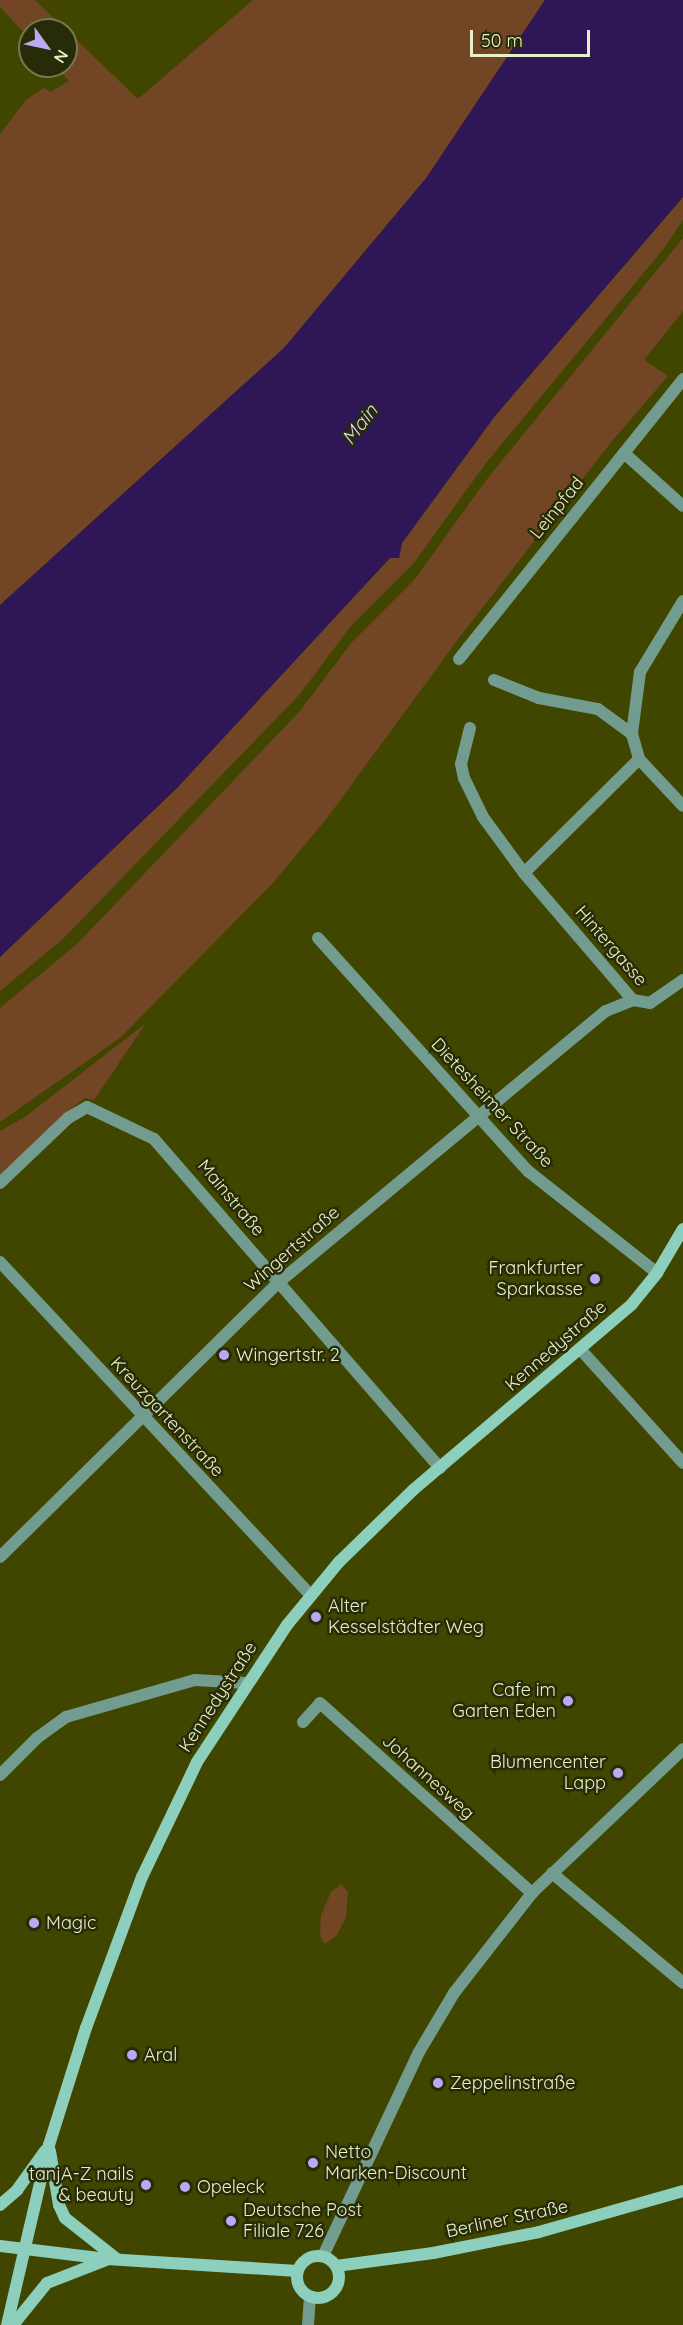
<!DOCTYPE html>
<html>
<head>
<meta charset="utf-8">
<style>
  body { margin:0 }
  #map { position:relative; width:683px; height:2325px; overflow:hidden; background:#404600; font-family:Quicksand,sans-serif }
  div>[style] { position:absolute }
  .green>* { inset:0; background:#724524 }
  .water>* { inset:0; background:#2e1657 }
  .street>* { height:12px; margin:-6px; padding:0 6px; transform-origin:6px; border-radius:6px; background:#729c90 }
  .secondary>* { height:12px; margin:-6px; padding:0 6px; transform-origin:6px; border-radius:6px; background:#8bcfbc }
  .secondary>.ring { margin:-6px; padding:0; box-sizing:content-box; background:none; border:12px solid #8bcfbc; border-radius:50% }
  .dots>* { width:16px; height:16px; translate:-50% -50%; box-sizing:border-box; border:3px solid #272b07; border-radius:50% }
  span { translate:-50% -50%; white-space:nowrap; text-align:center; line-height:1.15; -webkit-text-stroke:5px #272b07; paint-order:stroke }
  .street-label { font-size:18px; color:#e9f0c7 }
  .poi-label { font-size:18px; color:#e9f0c7 }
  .right { translate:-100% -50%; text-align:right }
  .left { translate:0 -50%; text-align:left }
  .water-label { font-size:20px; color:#dcd3fb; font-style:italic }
  .north { position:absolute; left:18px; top:18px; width:60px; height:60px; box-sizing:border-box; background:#272b07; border:2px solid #757a54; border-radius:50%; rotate:123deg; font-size:16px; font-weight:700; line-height:24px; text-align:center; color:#e9f0c7 }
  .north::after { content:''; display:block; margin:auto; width:21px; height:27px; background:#bca9f5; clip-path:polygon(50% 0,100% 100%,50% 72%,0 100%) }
  .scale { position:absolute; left:470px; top:30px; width:120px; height:27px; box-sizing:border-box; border:3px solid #e9f0c7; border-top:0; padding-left:8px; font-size:18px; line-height:21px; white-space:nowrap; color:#e9f0c7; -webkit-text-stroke:4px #272b07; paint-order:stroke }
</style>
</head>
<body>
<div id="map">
  <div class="green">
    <i style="clip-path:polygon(0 0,35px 0,138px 99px,253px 0,545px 0,427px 177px,284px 348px,0 605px,0 134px,26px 100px,44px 88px,51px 92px,69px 81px,55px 66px,66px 66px,66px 30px,30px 30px,30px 39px,0 7px)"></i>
    <i style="clip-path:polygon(683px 197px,683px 220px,665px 247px,486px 463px,414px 563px,351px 626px,299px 695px,63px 939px,0 991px,0 957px,177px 788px,390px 558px,399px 558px,402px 543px,495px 416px)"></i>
    <i style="clip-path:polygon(683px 238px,683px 311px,644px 360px,668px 376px,612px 441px,459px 638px,327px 818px,273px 883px,120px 1038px,0 1122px,0 1008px,77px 944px,300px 711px,352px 642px,415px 579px,487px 479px)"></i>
    <i style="clip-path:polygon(146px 1023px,94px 1100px,85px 1098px,67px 1112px,0 1175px,0 1131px,25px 1117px)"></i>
    <i style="clip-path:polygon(341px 1884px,348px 1892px,346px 1917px,337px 1935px,325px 1944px,320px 1936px,321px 1915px,331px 1892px)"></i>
  </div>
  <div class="water">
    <i style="clip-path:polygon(545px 0,683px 0,683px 197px,495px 416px,402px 543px,399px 558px,390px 558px,177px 788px,0 957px,0 605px,284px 348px,427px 177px)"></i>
  </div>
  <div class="street">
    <i style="left:624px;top:453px;width:79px;rotate:41.9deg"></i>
    <i style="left:683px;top:601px;width:83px;rotate:121.2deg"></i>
    <i style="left:640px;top:672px;width:63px;rotate:97.4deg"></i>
    <i style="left:632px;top:734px;width:26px;rotate:74deg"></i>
    <i style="left:639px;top:759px;width:64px;rotate:46.9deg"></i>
    <i style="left:459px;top:659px;width:359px;rotate:-51.3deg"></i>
    <i style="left:494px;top:680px;width:48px;rotate:21.8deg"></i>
    <i style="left:539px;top:698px;width:60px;rotate:10.6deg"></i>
    <i style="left:598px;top:709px;width:42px;rotate:36.3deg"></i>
    <i style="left:470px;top:728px;width:37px;rotate:104deg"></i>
    <i style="left:461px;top:764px;width:14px;rotate:78deg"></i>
    <i style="left:464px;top:778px;width:43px;rotate:64deg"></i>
    <i style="left:483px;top:817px;width:69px;rotate:53.8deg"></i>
    <i style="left:524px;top:873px;width:167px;rotate:49.4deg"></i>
    <i style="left:633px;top:1000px;width:17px;rotate:10deg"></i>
    <i style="left:650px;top:1003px;width:40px;rotate:-34.9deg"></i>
    <i style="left:524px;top:873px;width:162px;rotate:-44.7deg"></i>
    <i style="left:318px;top:938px;width:314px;rotate:48deg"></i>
    <i style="left:528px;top:1171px;width:164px;rotate:38.3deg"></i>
    <i style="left:0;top:1183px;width:94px;rotate:-43.7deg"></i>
    <i style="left:68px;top:1118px;width:22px;rotate:-30deg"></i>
    <i style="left:87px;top:1107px;width:74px;rotate:25.5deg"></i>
    <i style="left:154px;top:1139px;width:436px;rotate:49deg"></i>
    <i style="left:0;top:1262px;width:454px;rotate:47deg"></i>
    <i style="left:581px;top:1350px;width:152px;rotate:47.9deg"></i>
    <i style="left:0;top:1557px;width:390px;rotate:-44.6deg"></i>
    <i style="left:278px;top:1283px;width:426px;rotate:-39.7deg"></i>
    <i style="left:606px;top:1011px;width:29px;rotate:-22deg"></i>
    <i style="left:303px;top:1722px;width:25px;rotate:-48deg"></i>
    <i style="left:320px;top:1703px;width:285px;rotate:41.9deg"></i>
    <i style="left:0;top:1775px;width:52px;rotate:-45deg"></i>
    <i style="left:37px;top:1738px;width:36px;rotate:-36deg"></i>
    <i style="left:66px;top:1717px;width:134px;rotate:-16deg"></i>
    <i style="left:195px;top:1680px;width:52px;rotate:3.3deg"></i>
    <i style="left:552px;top:1873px;width:171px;rotate:40deg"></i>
    <i style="left:323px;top:2256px;width:225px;rotate:-64.8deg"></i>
    <i style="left:419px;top:2052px;width:69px;rotate:-59.3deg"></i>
    <i style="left:454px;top:1993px;width:127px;rotate:-52deg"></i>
    <i style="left:532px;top:1893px;width:209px;rotate:-43.6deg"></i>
    <i style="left:308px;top:2325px;width:28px;rotate:-86deg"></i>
  </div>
  <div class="secondary">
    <i style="left:50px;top:2151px;width:55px;rotate:80.5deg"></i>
    <i style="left:59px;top:2205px;width:14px;rotate:65deg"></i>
    <i style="left:65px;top:2218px;width:66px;rotate:38.3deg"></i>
    <i style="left:0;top:2205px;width:23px;rotate:-41deg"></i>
    <i style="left:17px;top:2190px;width:48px;rotate:-54.3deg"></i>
    <i style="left:0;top:2246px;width:108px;rotate:6.9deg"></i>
    <i style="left:107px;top:2259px;width:191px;rotate:3.6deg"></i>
    <i class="ring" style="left:297px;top:2256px;width:30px;height:30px"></i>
    <i style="left:336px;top:2266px;width:98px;rotate:-7.6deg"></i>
    <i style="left:433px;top:2253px;width:108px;rotate:-11.2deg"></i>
    <i style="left:539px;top:2232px;width:150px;rotate:-15.9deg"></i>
    <i style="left:7px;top:2325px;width:185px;rotate:-76.9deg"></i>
    <i style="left:49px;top:2145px;width:123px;rotate:-72.5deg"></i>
    <i style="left:86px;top:2028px;width:161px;rotate:-69.7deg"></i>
    <i style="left:142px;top:1877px;width:127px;rotate:-64.4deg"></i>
    <i style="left:197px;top:1762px;width:164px;rotate:-56.7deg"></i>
    <i style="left:287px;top:1625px;width:82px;rotate:-50.5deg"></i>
    <i style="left:339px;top:1562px;width:103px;rotate:-44.2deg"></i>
    <i style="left:413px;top:1490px;width:287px;rotate:-40.3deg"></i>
    <i style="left:632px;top:1304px;width:40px;rotate:-51deg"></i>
    <i style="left:657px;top:1273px;width:51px;rotate:-59.4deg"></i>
    <i style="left:13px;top:2325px;width:54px;rotate:-51deg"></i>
    <i style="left:47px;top:2283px;width:63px;rotate:-21.3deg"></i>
  </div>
  <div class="dots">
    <i style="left:595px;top:1279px;background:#bca9f5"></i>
    <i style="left:224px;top:1355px;background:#bca9f5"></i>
    <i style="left:316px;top:1617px;background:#bca9f5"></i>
    <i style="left:568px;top:1701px;background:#bca9f5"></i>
    <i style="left:618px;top:1773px;background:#bca9f5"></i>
    <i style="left:34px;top:1923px;background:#bca9f5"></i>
    <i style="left:132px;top:2055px;background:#bca9f5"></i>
    <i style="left:438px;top:2083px;background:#bca9f5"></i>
    <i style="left:313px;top:2163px;background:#bca9f5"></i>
    <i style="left:146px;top:2185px;background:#bca9f5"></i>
    <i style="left:185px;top:2187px;background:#bca9f5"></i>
    <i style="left:231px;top:2221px;background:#bca9f5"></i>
  </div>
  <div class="street-label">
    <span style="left:557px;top:508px;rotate:-51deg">Leinpfad</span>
    <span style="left:611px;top:946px;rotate:49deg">Hintergasse</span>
    <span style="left:492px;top:1103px;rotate:47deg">Dietesheimer Straße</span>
    <span style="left:231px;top:1198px;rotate:50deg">Mainstraße</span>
    <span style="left:292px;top:1249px;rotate:-41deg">Wingertstraße</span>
    <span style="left:556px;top:1346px;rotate:-41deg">Kennedystraße</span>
    <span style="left:167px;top:1417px;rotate:47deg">Kreuzgartenstraße</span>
    <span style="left:218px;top:1697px;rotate:-57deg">Kennedystraße</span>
    <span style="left:428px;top:1777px;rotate:42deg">Johannesweg</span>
    <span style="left:507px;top:2219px;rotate:-12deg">Berliner Straße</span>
  </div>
  <div class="poi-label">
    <span class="right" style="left:583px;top:1279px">Frankfurter<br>Sparkasse</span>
    <span class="left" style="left:236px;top:1355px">Wingertstr. 2</span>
    <span class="left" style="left:328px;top:1617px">Alter<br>Kesselstädter Weg</span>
    <span class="right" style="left:556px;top:1701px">Cafe im<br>Garten Eden</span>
    <span class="right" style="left:606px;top:1773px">Blumencenter<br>Lapp</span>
    <span class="left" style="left:46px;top:1923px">Magic</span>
    <span class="left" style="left:144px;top:2055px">Aral</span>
    <span class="left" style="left:450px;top:2083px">Zeppelinstraße</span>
    <span class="left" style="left:325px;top:2163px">Netto<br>Marken-Discount</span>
    <span class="right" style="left:134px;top:2185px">tanjA-Z nails<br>&amp; beauty</span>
    <span class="left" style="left:197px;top:2187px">Opeleck</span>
    <span class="left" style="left:243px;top:2221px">Deutsche Post<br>Filiale 726</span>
  </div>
  <div class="water-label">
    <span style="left:359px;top:424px;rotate:-52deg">Main</span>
  </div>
  <div class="north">N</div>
  <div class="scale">50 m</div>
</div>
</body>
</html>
